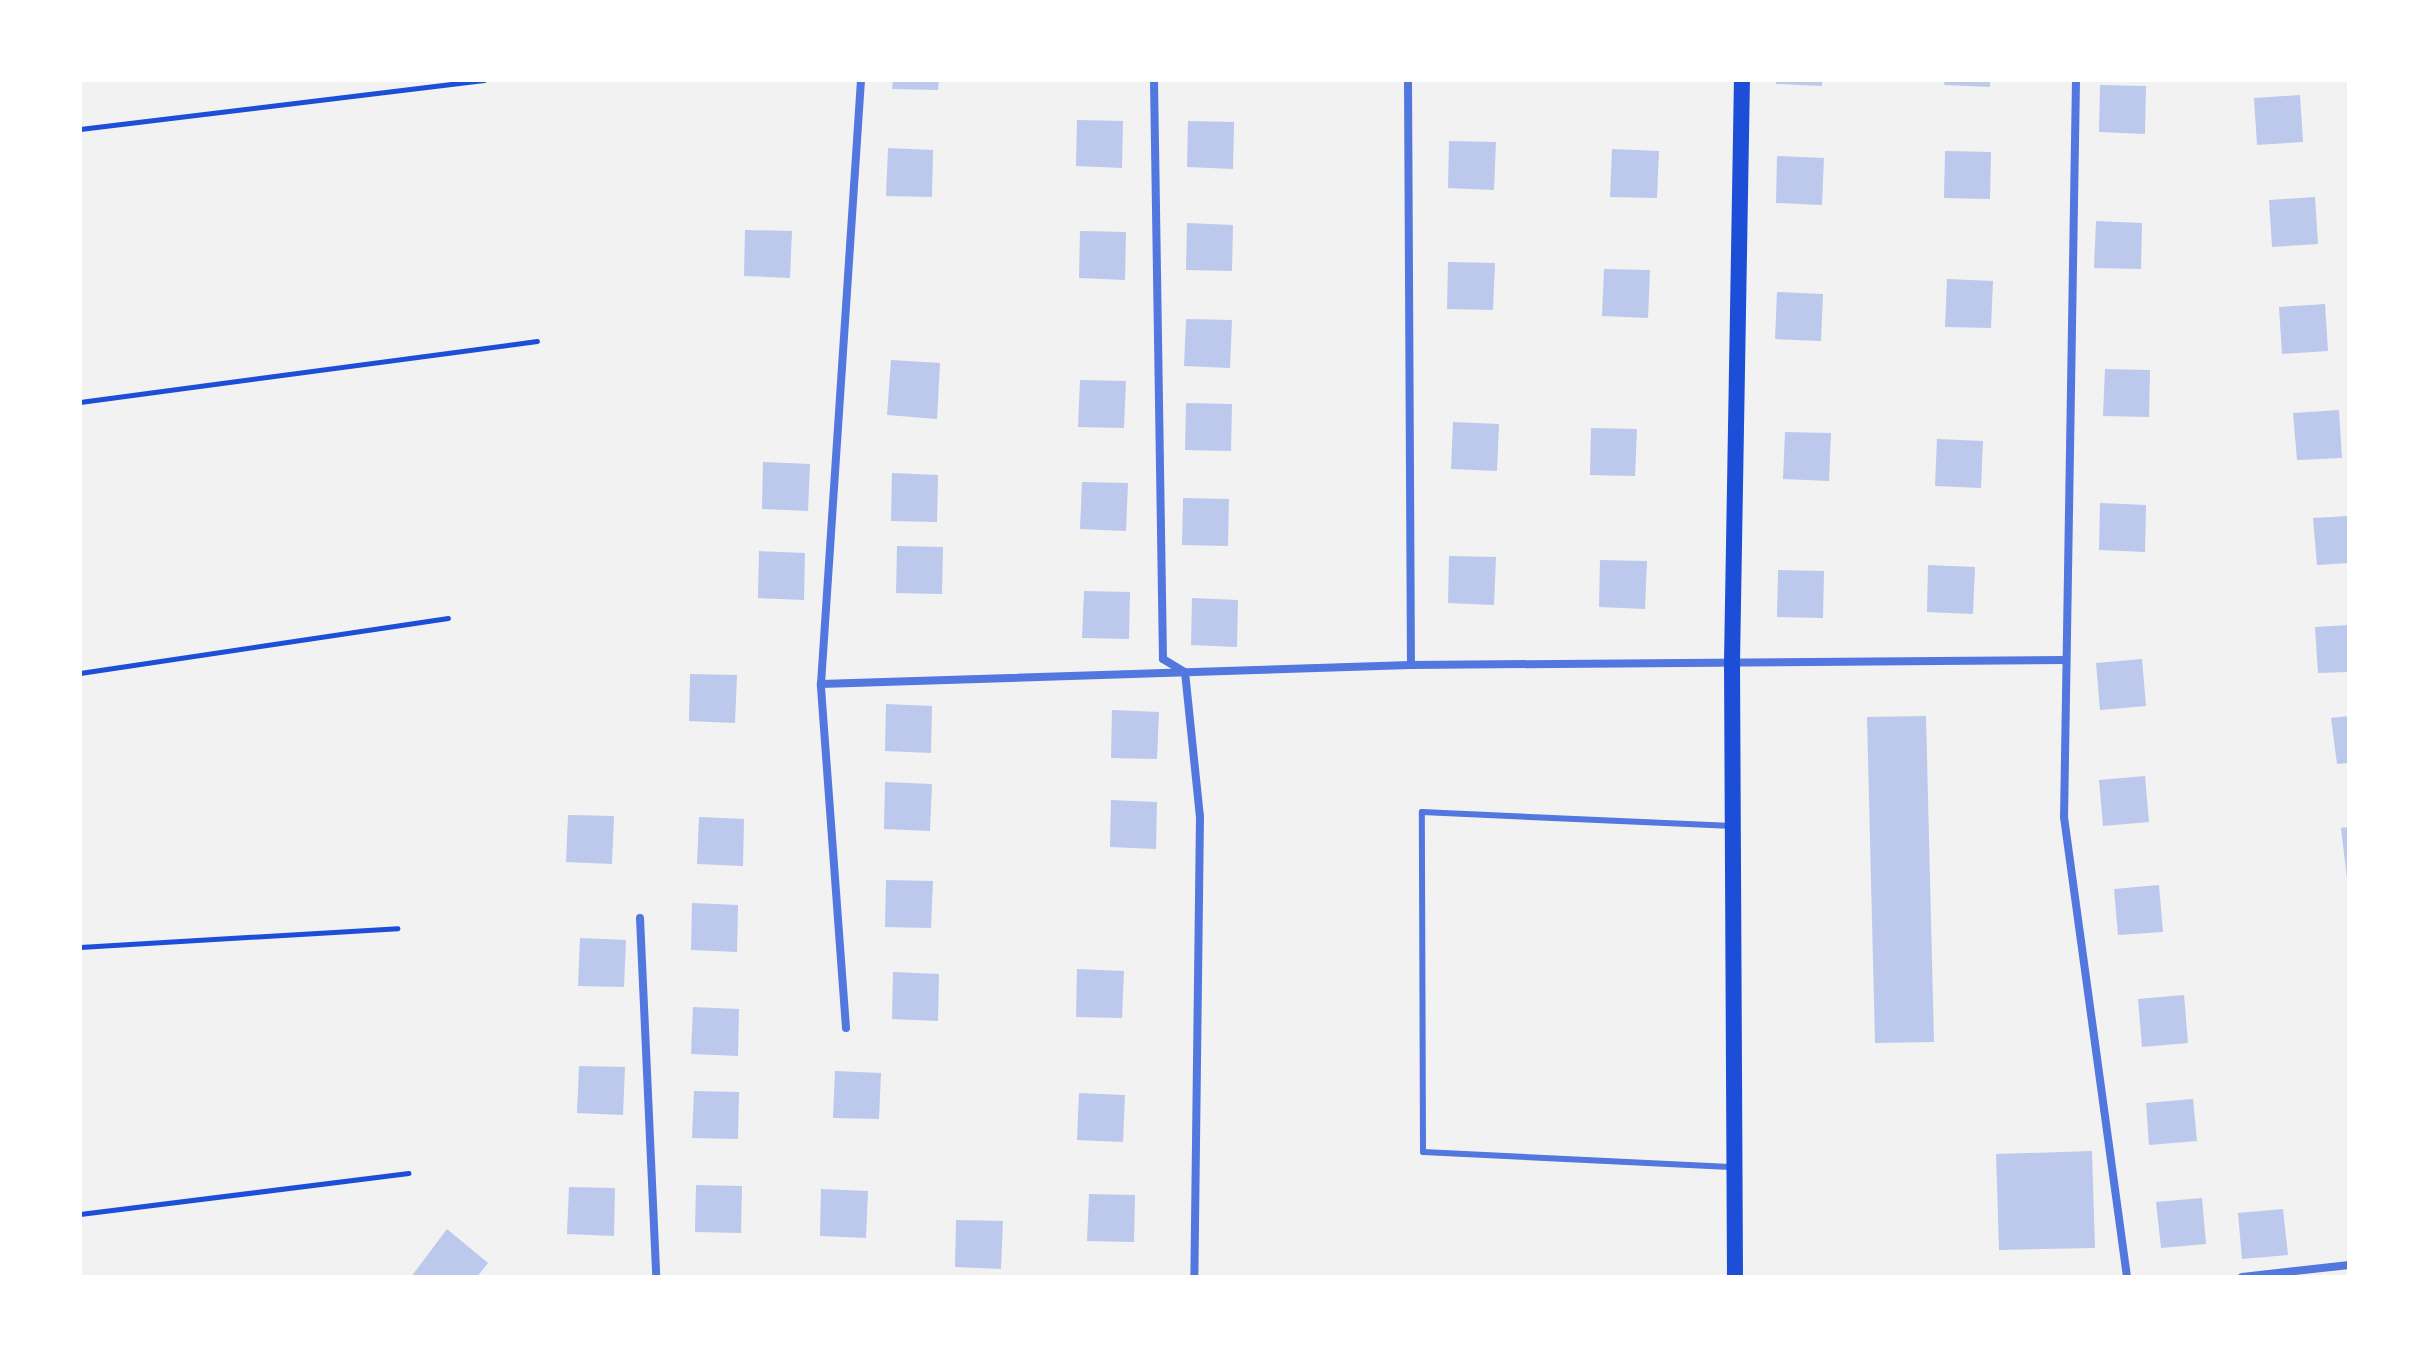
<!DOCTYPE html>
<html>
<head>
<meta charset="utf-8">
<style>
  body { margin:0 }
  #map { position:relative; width:2429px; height:1357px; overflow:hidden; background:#f2f2f2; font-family:"IBM Plex Sans",sans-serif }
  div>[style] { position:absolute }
  .building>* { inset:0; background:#bdc9ec }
  .path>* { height:5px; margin:-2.5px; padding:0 2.5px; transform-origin:2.5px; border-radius:2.5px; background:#1d4ed8 }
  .service>* { height:6px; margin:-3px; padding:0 3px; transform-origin:3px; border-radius:3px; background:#5277de }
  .minor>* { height:8px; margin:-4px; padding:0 4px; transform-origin:4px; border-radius:4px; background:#5277de }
  .secondary>* { height:16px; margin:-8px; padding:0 8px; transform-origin:8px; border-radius:8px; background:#1d4ed8 }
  span { translate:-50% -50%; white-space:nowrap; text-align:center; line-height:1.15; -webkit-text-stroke:7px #fff; paint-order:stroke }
  .frame { position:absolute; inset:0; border:82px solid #fff; pointer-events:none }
</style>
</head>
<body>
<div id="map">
  <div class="building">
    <i style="clip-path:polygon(893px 80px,939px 80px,938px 90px,892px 89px)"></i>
    <i style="clip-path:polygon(1776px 80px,1822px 80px,1822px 86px,1776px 84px)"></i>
    <i style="clip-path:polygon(1945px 80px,1990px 80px,1990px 87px,1944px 85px)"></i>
    <i style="clip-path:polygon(2100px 85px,2146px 86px,2145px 134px,2099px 132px)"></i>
    <i style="clip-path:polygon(2300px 95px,2303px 142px,2257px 145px,2254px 98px)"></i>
    <i style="clip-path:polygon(1077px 120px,1123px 121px,1122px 168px,1076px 166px)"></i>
    <i style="clip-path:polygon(1188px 121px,1234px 122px,1233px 169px,1187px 167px)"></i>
    <i style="clip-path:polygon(1449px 141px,1496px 142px,1494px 190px,1448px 188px)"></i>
    <i style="clip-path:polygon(888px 148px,933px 150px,932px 197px,886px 196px)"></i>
    <i style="clip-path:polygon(1612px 149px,1659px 151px,1657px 198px,1610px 197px)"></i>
    <i style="clip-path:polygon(1945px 151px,1991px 152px,1990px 199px,1944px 198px)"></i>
    <i style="clip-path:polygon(1777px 156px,1824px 158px,1822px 205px,1776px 203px)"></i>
    <i style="clip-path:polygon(2315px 197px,2318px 244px,2272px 247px,2269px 200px)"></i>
    <i style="clip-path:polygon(2096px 221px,2142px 223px,2141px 269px,2094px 268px)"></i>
    <i style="clip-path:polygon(1187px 223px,1233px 225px,1232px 271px,1186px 270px)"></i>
    <i style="clip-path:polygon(745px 230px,792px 231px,790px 278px,744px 276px)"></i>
    <i style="clip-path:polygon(1080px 231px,1126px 232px,1125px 280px,1079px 278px)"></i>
    <i style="clip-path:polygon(1448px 262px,1495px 263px,1493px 310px,1447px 309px)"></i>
    <i style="clip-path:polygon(1604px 269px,1650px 270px,1648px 318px,1602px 316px)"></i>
    <i style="clip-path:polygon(1947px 279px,1993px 281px,1991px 328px,1945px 327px)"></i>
    <i style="clip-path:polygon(1777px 292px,1823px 294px,1821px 341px,1775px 339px)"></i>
    <i style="clip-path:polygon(2325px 304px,2328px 351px,2282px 354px,2279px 307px)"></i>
    <i style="clip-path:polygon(1186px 319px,1232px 320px,1230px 368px,1184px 366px)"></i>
    <i style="clip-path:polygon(891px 360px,940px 363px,937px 419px,887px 415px)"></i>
    <i style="clip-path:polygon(2105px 369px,2150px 370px,2149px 417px,2103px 416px)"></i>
    <i style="clip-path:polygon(1080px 380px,1126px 381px,1124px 428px,1078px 427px)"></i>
    <i style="clip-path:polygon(1186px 403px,1232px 404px,1231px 451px,1185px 450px)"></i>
    <i style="clip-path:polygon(2339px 410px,2342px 458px,2297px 460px,2293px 413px)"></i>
    <i style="clip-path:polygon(1453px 422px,1499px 424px,1497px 471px,1451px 469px)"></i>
    <i style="clip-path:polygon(1591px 428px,1637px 429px,1635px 476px,1590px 475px)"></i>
    <i style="clip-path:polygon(1785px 432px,1831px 433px,1829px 481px,1783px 479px)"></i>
    <i style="clip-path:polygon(1937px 439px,1983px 441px,1981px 488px,1935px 486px)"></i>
    <i style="clip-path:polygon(763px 462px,810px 464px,808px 511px,762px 509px)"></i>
    <i style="clip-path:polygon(892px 473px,938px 475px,937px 522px,891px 521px)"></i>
    <i style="clip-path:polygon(1082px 482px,1128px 483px,1126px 531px,1080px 529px)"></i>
    <i style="clip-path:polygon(1183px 498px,1229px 499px,1228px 546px,1182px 545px)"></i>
    <i style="clip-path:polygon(2100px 503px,2146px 505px,2145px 552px,2099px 550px)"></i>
    <i style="clip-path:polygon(2349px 516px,2349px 563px,2317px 565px,2313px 518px)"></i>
    <i style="clip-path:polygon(897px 546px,943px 547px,942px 594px,896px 593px)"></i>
    <i style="clip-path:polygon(759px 551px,805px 553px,804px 600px,758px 598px)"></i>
    <i style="clip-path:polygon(1449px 556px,1496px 557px,1494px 605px,1448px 603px)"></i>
    <i style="clip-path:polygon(1600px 560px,1647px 561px,1645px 609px,1599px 607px)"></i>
    <i style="clip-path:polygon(1928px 565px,1975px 567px,1973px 614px,1927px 612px)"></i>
    <i style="clip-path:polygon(1778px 570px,1824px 571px,1823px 618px,1777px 617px)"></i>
    <i style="clip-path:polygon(1084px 591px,1130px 592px,1129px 639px,1082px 638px)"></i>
    <i style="clip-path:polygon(1192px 598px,1238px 600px,1237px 647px,1191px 645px)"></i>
    <i style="clip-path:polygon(2349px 625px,2349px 672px,2318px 673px,2315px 627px)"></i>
    <i style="clip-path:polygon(2142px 659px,2146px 706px,2100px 710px,2096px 663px)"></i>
    <i style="clip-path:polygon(690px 674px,737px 675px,735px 723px,689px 721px)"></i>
    <i style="clip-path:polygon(886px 704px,932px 706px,931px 753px,885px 751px)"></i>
    <i style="clip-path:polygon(1112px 710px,1159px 712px,1157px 759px,1111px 758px)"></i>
    <i style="clip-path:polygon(1926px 716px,1934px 1042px,1875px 1043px,1867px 717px)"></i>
    <i style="clip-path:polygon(2349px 716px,2349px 763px,2337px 764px,2331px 718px)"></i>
    <i style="clip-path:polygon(2145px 776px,2149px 822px,2103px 826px,2099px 780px)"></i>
    <i style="clip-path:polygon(885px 782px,932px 784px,930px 831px,884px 829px)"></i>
    <i style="clip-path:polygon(1111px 800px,1157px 802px,1156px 849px,1110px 847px)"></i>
    <i style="clip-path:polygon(568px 815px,614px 816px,612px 864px,566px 862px)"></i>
    <i style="clip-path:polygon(699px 817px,744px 819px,743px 866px,697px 864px)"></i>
    <i style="clip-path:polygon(2349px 827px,2349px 879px,2347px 879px,2341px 828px)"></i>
    <i style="clip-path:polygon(886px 880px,933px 881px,931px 928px,885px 927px)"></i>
    <i style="clip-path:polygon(2159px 885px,2163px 932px,2118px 935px,2114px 889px)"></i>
    <i style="clip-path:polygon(692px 903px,738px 905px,737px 952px,691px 950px)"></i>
    <i style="clip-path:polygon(580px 938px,626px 940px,624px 987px,578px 986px)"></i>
    <i style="clip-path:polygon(1077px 969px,1124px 971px,1122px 1018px,1076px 1017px)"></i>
    <i style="clip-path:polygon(893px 972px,939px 974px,938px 1021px,892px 1019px)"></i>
    <i style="clip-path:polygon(2184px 995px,2188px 1043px,2142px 1047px,2138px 999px)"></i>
    <i style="clip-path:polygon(693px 1007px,739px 1009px,738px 1056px,691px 1054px)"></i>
    <i style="clip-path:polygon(579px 1066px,625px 1067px,623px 1115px,577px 1113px)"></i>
    <i style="clip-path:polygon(835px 1071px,881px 1073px,879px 1119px,833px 1118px)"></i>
    <i style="clip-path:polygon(694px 1091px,739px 1092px,738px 1139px,692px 1138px)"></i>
    <i style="clip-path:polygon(1079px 1093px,1125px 1095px,1123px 1142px,1077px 1140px)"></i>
    <i style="clip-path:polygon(2193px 1099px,2197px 1141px,2149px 1145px,2146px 1103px)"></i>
    <i style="clip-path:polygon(2092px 1151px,2095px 1248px,1999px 1250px,1996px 1154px)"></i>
    <i style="clip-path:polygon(696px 1185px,742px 1186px,741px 1233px,695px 1232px)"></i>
    <i style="clip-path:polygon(569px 1187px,615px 1188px,614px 1236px,567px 1234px)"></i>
    <i style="clip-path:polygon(821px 1189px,868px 1191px,866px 1238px,820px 1236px)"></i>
    <i style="clip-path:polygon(1089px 1194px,1135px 1195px,1134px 1242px,1087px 1241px)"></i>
    <i style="clip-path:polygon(2202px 1198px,2206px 1244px,2161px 1248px,2156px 1202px)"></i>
    <i style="clip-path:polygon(2283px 1209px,2288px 1255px,2242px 1259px,2238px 1213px)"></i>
    <i style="clip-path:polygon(956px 1220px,1003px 1221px,1001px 1269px,955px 1267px)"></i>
    <i style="clip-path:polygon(447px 1229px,488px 1263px,477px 1277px,411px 1277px)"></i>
  </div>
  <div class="path">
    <i style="left:80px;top:129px;width:407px;rotate:-6.9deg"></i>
    <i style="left:80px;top:402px;width:461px;rotate:-7.6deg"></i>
    <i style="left:80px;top:673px;width:372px;rotate:-8.5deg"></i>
    <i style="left:80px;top:947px;width:318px;rotate:-3.4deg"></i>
    <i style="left:80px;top:1214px;width:331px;rotate:-7.1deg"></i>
  </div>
  <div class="service">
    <i style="left:1730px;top:1167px;width:307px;rotate:-177.2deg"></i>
    <i style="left:1423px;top:1152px;width:340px;rotate:-90.2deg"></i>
    <i style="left:1422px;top:812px;width:311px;rotate:2.6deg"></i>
  </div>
  <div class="minor">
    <i style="left:1154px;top:80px;width:579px;rotate:89.11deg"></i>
    <i style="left:1163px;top:659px;width:26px;rotate:31deg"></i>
    <i style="left:1185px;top:672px;width:145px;rotate:84.1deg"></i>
    <i style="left:1200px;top:816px;width:461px;rotate:90.7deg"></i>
    <i style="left:1408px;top:80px;width:585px;rotate:89.71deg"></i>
    <i style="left:2076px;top:80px;width:737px;rotate:90.93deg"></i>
    <i style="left:2064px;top:817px;width:464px;rotate:82.2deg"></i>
    <i style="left:821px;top:684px;width:590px;rotate:-1.84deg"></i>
    <i style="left:1411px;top:665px;width:655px;rotate:-0.44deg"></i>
    <i style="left:640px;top:918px;width:359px;rotate:87.4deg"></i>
    <i style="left:846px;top:1028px;width:345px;rotate:-94.2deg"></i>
    <i style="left:821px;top:684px;width:605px;rotate:-86.21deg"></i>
    <i style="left:2242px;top:1277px;width:108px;rotate:-6.4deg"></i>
  </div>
  <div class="secondary">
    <i style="left:1735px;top:1277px;width:615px;rotate:-90.28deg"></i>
    <i style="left:1732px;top:662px;width:582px;rotate:-89.02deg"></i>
  </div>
  <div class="frame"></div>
</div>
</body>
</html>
